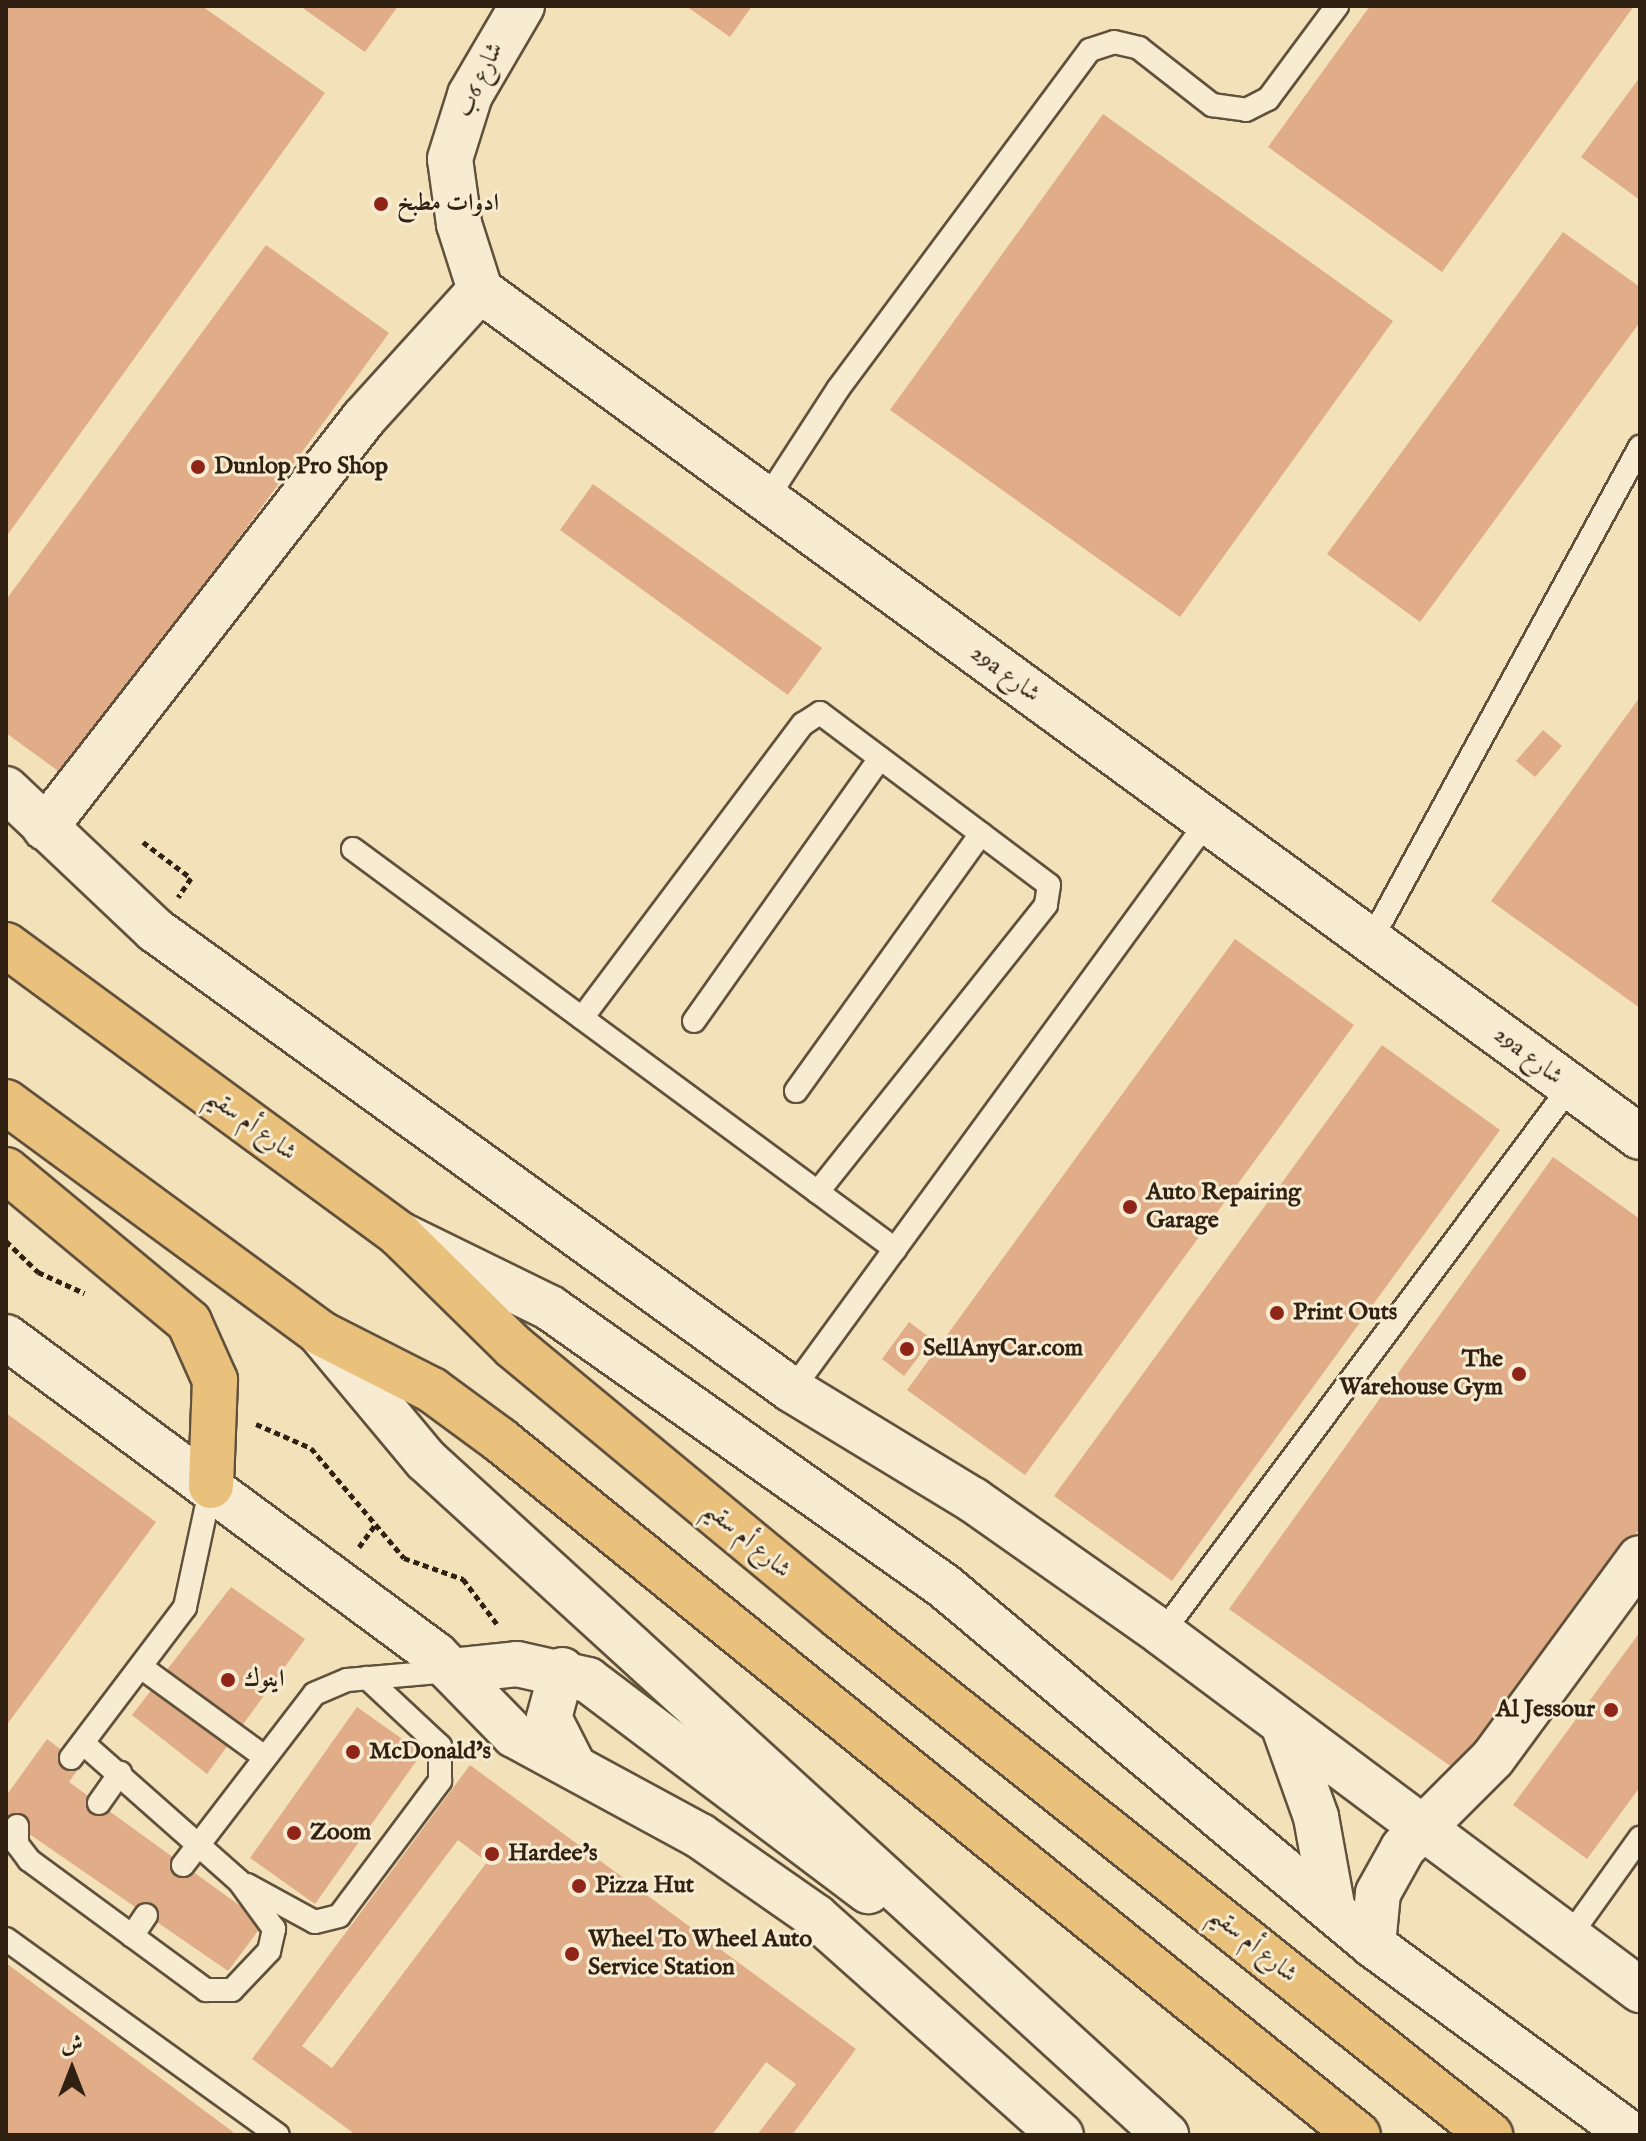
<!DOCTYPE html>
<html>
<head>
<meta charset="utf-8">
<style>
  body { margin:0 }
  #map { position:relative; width:1646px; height:2141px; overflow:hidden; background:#f2e1b9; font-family:"IM FELL English",Amiri,serif }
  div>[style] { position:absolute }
  .building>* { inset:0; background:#e1ad88 }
  .path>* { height:5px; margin-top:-2.5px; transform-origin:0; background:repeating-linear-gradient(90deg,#312112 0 6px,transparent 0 10px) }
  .roads { filter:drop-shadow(2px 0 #61513c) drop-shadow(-2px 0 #61513c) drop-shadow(0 2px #61513c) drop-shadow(0 -2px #61513c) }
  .lane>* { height:22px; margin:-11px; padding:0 11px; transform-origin:11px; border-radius:11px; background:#f7ecd2 }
  .street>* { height:44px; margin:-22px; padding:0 22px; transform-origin:22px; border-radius:22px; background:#f7ecd2 }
  .secondary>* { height:44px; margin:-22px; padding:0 22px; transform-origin:22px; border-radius:22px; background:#f7ecd2 }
  .primary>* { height:44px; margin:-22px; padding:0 22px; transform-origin:22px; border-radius:22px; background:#e9c07c }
  .dots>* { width:22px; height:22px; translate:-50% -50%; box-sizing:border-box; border:4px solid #f7ecd2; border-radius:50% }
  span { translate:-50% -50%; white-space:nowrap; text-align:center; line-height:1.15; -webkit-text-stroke:6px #f7ecd2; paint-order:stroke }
  .street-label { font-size:24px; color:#312112 }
  .poi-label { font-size:24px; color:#312112; font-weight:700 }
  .left { translate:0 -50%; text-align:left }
  .right { translate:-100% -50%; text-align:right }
  .frame { position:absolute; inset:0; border:8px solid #312112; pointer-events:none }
  .north { position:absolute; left:32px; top:2029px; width:80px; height:80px; -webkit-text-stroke:6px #f7ecd2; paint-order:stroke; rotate:0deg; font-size:22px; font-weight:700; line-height:32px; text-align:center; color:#312112 }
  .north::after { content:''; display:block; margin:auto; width:28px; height:36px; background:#312112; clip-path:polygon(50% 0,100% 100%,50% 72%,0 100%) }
</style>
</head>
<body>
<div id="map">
  <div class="building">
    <i style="clip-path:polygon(6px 6px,202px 6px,325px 93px,6px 537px)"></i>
    <i style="clip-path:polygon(300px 6px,398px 6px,365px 52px)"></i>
    <i style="clip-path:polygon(686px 6px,752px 6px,730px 37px)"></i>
    <i style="clip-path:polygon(1370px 6px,1634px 6px,1442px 272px,1268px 147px)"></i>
    <i style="clip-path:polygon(1640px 77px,1640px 200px,1581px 157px)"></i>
    <i style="clip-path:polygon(1103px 114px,1393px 321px,1180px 617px,890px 410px)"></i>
    <i style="clip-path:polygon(1563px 232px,1640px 287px,1640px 322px,1420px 622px,1327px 554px)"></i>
    <i style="clip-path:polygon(266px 245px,389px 333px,65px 776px,6px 733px,6px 600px)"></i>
    <i style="clip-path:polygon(593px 484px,822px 648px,788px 695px,560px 530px)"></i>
    <i style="clip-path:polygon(1640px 697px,1640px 1008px,1491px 901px)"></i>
    <i style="clip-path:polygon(1543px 730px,1562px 746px,1535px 777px,1516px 761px)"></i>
    <i style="clip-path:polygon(1235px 939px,1354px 1025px,1025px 1475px,907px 1390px)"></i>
    <i style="clip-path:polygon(1382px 1045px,1500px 1130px,1172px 1581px,1054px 1496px)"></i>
    <i style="clip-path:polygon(1553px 1157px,1640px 1219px,1640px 1528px,1463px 1775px,1229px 1609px)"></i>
    <i style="clip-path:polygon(909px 1322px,932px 1339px,904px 1376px,882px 1359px)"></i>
    <i style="clip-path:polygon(6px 1413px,156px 1522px,6px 1726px)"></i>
    <i style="clip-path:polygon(231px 1587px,305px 1639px,207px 1774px,132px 1715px)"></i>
    <i style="clip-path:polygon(1640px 1632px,1640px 1787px,1587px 1859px,1513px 1805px)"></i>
    <i style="clip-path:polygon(357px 1707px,422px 1753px,315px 1904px,250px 1858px)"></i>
    <i style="clip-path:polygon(47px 1739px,81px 1765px,69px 1782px,264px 1923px,228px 1971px,6px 1818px,6px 1796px)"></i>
    <i style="clip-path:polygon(evenodd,470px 1765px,856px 2049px,792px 2135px,757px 2135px,796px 2084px,766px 2062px,712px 2135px,356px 2135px,252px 2059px,470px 1765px,458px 1840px,487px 1862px,332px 2068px,302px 2046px,458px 1840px)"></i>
    <i style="clip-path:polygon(6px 1963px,237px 2135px,6px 2135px)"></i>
  </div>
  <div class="path">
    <i style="left:143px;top:842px;width:60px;rotate:36.9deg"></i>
    <i style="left:191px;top:878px;width:23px;rotate:124deg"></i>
    <i style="left:6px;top:1241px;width:45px;rotate:44.1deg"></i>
    <i style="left:38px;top:1272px;width:51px;rotate:24.5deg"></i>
    <i style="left:256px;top:1424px;width:60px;rotate:23.6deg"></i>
    <i style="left:311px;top:1448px;width:144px;rotate:49.8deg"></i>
    <i style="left:404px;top:1558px;width:63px;rotate:19.6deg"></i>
    <i style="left:463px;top:1579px;width:56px;rotate:52.9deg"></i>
    <i style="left:359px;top:1547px;width:27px;rotate:-54deg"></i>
  </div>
  <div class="roads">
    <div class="lane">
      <i style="left:766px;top:500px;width:132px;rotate:-57deg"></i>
      <i style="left:838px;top:389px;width:422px;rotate:-53.4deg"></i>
      <i style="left:1090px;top:50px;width:25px;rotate:-18deg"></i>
      <i style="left:1114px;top:42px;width:26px;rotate:13deg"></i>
      <i style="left:1139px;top:48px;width:93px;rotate:38deg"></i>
      <i style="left:1212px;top:105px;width:34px;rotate:8deg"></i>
      <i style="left:1246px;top:110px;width:25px;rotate:-27deg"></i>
      <i style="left:1268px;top:99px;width:116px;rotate:-53.4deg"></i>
      <i style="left:353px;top:849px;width:674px;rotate:36.43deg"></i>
      <i style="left:1371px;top:940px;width:562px;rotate:-61.38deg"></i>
      <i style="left:582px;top:1018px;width:368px;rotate:-53.1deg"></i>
      <i style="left:803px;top:724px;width:20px;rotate:-33deg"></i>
      <i style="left:820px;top:713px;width:286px;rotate:36.9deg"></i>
      <i style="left:1049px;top:885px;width:20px;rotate:99deg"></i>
      <i style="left:1046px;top:905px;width:367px;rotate:128.5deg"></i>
      <i style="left:694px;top:1021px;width:322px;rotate:-54.7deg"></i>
      <i style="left:796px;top:1091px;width:317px;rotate:-54.3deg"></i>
      <i style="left:792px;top:1390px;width:703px;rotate:-53.85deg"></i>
      <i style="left:1162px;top:1633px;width:682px;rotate:-53.23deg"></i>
      <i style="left:141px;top:1667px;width:151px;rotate:36.1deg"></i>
      <i style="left:71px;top:1758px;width:189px;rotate:-52.9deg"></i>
      <i style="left:185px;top:1607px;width:124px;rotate:-77.9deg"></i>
      <i style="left:99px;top:1803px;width:37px;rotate:-55deg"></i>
      <i style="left:17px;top:1826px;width:18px;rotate:90deg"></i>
      <i style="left:17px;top:1844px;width:20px;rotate:53deg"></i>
      <i style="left:29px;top:1860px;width:220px;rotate:36.3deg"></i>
      <i style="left:206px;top:1990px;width:26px"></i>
      <i style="left:232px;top:1990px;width:54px;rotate:-46.5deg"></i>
      <i style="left:269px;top:1951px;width:23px;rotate:-77deg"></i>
      <i style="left:274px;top:1929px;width:59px;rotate:-126.1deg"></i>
      <i style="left:239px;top:1881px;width:208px;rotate:-138.5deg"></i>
      <i style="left:183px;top:1865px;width:215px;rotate:-52.5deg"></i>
      <i style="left:314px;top:1694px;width:36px;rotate:-23deg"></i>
      <i style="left:347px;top:1680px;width:103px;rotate:-5deg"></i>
      <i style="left:247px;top:1885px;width:77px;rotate:28.6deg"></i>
      <i style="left:315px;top:1922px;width:25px;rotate:-14deg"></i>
      <i style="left:339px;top:1916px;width:169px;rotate:-53.2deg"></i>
      <i style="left:440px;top:1781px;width:35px;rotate:-90deg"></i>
      <i style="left:440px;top:1746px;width:100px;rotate:-137deg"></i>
      <i style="left:132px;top:1936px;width:25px;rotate:-56deg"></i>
      <i style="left:1569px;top:1937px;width:122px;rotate:-54.4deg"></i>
      <i style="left:6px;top:1939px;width:335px;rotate:35.8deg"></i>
    </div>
    <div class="street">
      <i style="left:522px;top:6px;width:103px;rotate:120.3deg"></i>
      <i style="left:470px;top:95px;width:67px;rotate:107.4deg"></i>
      <i style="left:450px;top:159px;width:66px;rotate:82.1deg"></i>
      <i style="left:459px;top:224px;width:69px;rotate:72.3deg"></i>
      <i style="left:480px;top:290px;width:1436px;rotate:36.14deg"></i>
      <i style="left:6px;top:789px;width:205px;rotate:43.4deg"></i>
      <i style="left:155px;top:930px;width:786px;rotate:35.83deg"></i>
      <i style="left:792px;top:1390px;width:212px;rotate:31.3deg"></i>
      <i style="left:973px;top:1500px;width:231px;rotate:35.1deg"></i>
      <i style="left:1162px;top:1633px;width:597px;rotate:36.75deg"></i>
      <i style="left:45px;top:828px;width:519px;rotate:-52.12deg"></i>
      <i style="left:364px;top:418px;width:173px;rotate:-47.8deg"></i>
      <i style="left:6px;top:1337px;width:535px;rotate:36.48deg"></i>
      <i style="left:436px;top:1655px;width:112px;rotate:45.7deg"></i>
      <i style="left:514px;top:1735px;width:212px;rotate:28.5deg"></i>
      <i style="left:700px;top:1836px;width:141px;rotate:34.9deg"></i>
      <i style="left:816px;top:1917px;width:328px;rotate:41.7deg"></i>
      <i style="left:1284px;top:1727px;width:96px;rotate:70.4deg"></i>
      <i style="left:1316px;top:1817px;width:96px;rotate:79.7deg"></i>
      <i style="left:1373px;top:1945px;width:52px;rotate:-84.5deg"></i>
      <i style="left:1378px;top:1893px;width:51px;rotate:-60.9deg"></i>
      <i style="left:1403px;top:1848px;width:127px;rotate:-45deg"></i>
      <i style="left:1493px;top:1758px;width:248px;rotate:-53.7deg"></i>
    </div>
    <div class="secondary">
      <i style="left:399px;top:1234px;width:168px;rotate:26.1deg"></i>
      <i style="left:550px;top:1308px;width:482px;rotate:35.2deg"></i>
      <i style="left:944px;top:1586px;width:559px;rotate:39.92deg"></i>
      <i style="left:1373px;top:1945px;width:321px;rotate:36.3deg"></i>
      <i style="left:320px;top:1333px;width:165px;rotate:50.2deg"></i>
      <i style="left:426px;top:1460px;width:1002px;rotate:42.37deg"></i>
      <i style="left:562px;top:1670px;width:50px;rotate:105.2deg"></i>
      <i style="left:549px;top:1718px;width:55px;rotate:63deg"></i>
      <i style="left:452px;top:1671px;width:65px;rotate:-6.1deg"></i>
      <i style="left:517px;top:1664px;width:73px;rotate:12.7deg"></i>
      <i style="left:588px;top:1680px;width:351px;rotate:37deg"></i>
    </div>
    <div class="primary">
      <i style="left:6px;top:945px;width:488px;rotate:36.3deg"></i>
      <i style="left:399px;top:1234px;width:161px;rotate:44.5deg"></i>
      <i style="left:514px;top:1347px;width:422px;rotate:39.6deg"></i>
      <i style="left:839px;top:1616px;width:833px;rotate:38.56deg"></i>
      <i style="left:6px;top:1102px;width:390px;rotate:36.3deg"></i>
      <i style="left:320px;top:1333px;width:126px;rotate:27deg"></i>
      <i style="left:432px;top:1390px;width:84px;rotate:36.3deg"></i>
      <i style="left:500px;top:1440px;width:1104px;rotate:39.01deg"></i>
      <i style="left:6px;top:1170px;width:238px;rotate:39.7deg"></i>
      <i style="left:189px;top:1322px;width:64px;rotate:65.9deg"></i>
      <i style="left:215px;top:1380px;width:106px;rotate:92.2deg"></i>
    </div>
  </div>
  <div class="dots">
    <i style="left:381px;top:204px;background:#8f2418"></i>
    <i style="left:198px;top:467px;background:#8f2418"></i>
    <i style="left:1130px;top:1207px;background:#8f2418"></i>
    <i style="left:1277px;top:1313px;background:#8f2418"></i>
    <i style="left:907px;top:1349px;background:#8f2418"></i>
    <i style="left:1519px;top:1374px;background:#8f2418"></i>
    <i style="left:228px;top:1680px;background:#8f2418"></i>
    <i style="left:1611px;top:1710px;background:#8f2418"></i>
    <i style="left:353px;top:1752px;background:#8f2418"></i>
    <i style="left:294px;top:1833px;background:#8f2418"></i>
    <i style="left:492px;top:1854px;background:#8f2418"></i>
    <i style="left:579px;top:1886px;background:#8f2418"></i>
    <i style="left:572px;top:1954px;background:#8f2418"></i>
  </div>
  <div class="street-label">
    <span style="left:480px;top:80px;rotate:-65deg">شارع 6ب</span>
    <span style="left:1005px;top:674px;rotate:36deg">29a شارع</span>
    <span style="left:1528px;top:1056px;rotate:37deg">29a شارع</span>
    <span style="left:251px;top:1125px;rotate:36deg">شارع أم سقيم</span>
    <span style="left:747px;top:1540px;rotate:40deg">شارع أم سقيم</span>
    <span style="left:1253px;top:1945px;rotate:39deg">شارع أم سقيم</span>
  </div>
  <div class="poi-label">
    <span class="left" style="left:397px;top:204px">ادوات مطبخ</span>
    <span class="left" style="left:214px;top:467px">Dunlop Pro Shop</span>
    <span class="left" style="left:1146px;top:1207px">Auto Repairing<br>Garage</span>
    <span class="left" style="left:1293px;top:1313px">Print Outs</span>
    <span class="left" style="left:923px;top:1349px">SellAnyCar.com</span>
    <span class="right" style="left:1503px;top:1374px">The<br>Warehouse Gym</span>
    <span class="left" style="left:244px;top:1680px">اينوك</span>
    <span class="right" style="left:1595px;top:1710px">Al Jessour</span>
    <span class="left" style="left:369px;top:1752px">McDonald's</span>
    <span class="left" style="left:310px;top:1833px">Zoom</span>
    <span class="left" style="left:508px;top:1854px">Hardee's</span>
    <span class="left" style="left:595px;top:1886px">Pizza Hut</span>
    <span class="left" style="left:588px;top:1954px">Wheel To Wheel Auto<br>Service Station</span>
  </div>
  <div class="frame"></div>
  <div class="north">ش</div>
</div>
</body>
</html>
